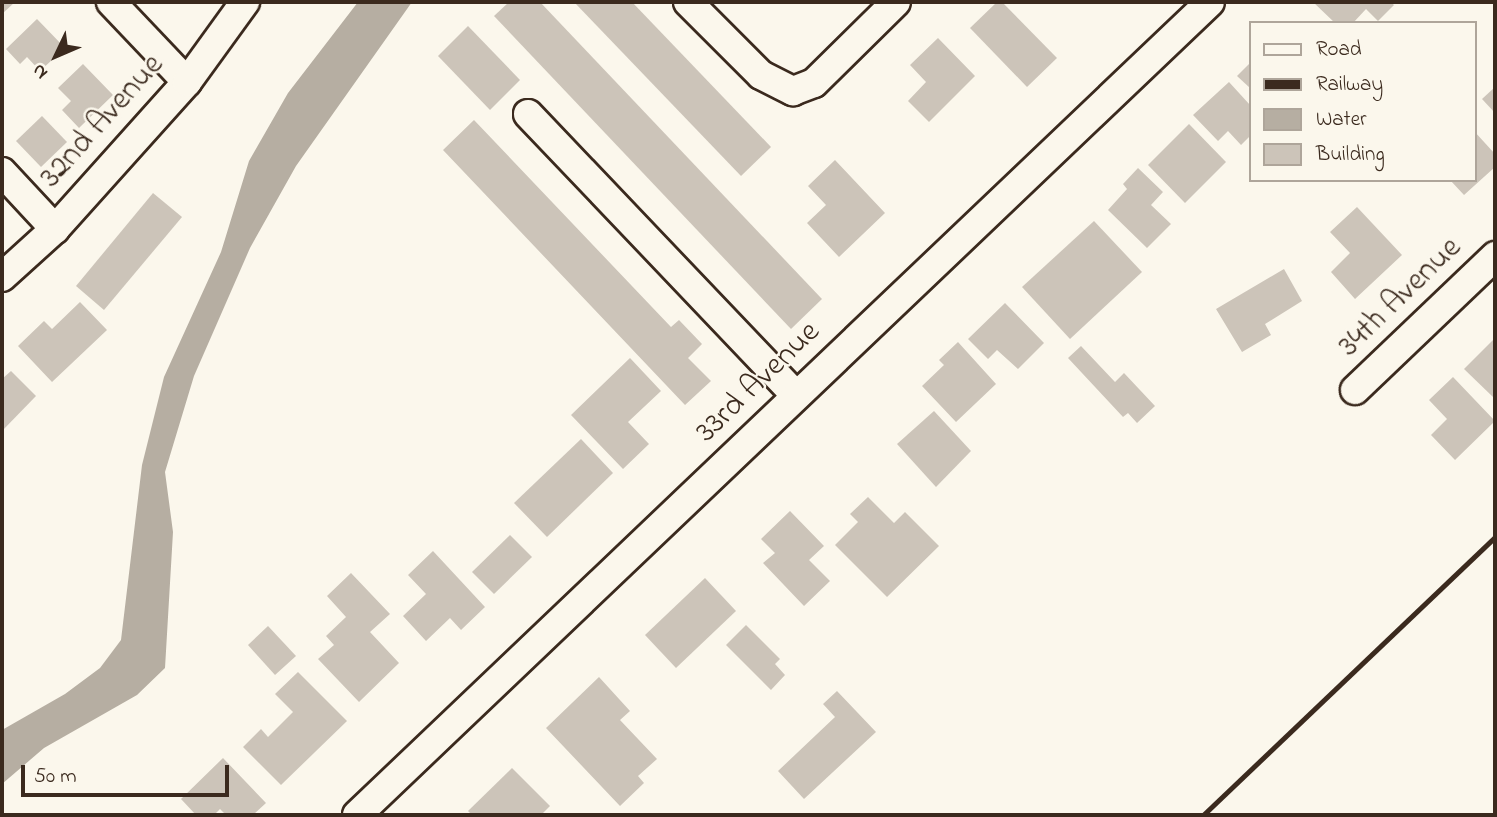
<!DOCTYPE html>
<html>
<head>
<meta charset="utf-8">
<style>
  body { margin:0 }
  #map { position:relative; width:1497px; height:817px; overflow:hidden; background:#fbf7ec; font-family:"Indie Flower",sans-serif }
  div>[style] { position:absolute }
  .water>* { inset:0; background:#b6aea2 }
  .building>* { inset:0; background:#ccc4b9 }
  .roads { filter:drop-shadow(2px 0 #3b2a1e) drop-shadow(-2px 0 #3b2a1e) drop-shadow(0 2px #3b2a1e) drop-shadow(0 -2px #3b2a1e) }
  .minor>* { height:28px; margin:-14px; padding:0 14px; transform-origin:14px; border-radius:14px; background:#fbf7ec }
  .rail>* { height:5px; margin:-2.5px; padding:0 2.5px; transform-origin:2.5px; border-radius:2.5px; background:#3b2a1e }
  span { translate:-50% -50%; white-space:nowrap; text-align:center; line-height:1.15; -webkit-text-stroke:5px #fbf7ec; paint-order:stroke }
  .street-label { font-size:32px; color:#3b2a1e }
  .frame { position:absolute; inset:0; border:4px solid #3b2a1e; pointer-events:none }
  .legend { position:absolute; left:1249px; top:21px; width:228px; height:161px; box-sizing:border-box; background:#fbf7ec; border:2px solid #aea59a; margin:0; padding:9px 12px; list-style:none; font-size:21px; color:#3b2a1e }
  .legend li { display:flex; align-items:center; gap:14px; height:35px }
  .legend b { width:35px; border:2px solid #aea59a }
  .north { position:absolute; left:21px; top:21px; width:70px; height:70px; -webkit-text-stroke:5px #fbf7ec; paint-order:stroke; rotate:226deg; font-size:19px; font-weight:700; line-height:28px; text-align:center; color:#3b2a1e }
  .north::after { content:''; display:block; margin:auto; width:24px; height:32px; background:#3b2a1e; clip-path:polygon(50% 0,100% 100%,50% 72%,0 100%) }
  .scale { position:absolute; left:21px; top:765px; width:208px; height:32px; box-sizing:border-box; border:4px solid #3b2a1e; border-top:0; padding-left:9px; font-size:21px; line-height:24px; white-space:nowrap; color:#3b2a1e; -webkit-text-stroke:5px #fbf7ec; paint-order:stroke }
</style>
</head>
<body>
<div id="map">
  <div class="water">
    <i style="clip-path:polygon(358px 2px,412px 2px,296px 166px,250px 248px,194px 376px,165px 472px,173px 532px,165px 668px,137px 695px,44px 748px,2px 784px,2px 730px,65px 694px,100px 668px,121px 640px,142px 465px,164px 377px,221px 252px,249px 161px,288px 93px)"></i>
  </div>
  <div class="building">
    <i style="clip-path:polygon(2px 2px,15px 2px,2px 14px)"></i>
    <i style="clip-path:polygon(509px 2px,540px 2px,822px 299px,791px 329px,494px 16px)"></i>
    <i style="clip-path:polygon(574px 2px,632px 2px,771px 147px,741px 176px)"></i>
    <i style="clip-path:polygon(997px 2px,1002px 2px,1057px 58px,1027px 87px,970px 28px)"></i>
    <i style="clip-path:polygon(1313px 2px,1391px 2px,1394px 5px,1378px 21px,1366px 9px,1353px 23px,1335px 23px)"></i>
    <i style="clip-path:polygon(37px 19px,65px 48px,40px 71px,27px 57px,20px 64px,6px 49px)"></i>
    <i style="clip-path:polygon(468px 26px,520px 80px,490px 110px,438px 56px)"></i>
    <i style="clip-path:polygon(938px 38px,975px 76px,929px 122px,908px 101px,926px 82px,910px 65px)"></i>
    <i style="clip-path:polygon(1250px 63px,1250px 88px,1237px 76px)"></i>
    <i style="clip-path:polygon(83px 64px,113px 95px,79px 128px,62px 110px,71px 101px,58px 88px)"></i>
    <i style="clip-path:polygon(1229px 82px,1250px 105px,1250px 136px,1241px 145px,1228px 131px,1218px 141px,1193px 115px)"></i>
    <i style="clip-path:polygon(1495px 87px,1495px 113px,1482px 99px)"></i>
    <i style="clip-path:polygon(42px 116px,67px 142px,41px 167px,16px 141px)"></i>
    <i style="clip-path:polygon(474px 120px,671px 327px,679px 320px,702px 344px,688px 358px,711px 381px,685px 405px,443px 150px)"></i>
    <i style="clip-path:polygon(1189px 124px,1226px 162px,1185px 203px,1148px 165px)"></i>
    <i style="clip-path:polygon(1474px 131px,1495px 154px,1495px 167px,1464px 195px,1450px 180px,1474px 180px)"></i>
    <i style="clip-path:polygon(835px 160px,885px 213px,839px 257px,807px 223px,826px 205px,808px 186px)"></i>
    <i style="clip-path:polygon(1138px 168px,1163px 192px,1151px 205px,1171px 224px,1147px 248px,1108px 210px,1127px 189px,1123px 184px)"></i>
    <i style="clip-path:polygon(153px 193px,182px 217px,104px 310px,76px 286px)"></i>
    <i style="clip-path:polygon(1357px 207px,1402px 255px,1355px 299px,1331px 272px,1350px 253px,1330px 232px)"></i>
    <i style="clip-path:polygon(1094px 221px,1142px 272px,1070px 339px,1022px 287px)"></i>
    <i style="clip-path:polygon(1284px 269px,1302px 301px,1265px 324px,1271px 335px,1242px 352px,1216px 309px)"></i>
    <i style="clip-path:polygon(80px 302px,107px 330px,52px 382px,18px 346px,44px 321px,52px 329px)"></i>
    <i style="clip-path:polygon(1005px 303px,1044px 343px,1018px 369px,997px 350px,988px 359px,968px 339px)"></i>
    <i style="clip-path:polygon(1495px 338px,1495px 394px,1493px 397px,1464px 369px)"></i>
    <i style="clip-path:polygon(958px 342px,996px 384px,956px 422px,922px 386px,944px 365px,939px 360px)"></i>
    <i style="clip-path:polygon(1081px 346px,1115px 382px,1124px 373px,1155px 406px,1137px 423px,1128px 413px,1123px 417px,1068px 358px)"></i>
    <i style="clip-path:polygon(630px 358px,661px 391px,628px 422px,649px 444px,623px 469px,571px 415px)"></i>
    <i style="clip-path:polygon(11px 371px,36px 396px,2px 431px,2px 379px)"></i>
    <i style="clip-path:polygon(1453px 377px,1495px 421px,1455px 460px,1431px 435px,1447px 419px,1429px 400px)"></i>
    <i style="clip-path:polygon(934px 411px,971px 451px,936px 487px,897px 444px)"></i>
    <i style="clip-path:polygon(581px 439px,613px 473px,547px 537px,514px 503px)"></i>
    <i style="clip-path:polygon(868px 497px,894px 523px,905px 512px,939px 546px,887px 597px,835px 545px,858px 522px,850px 514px)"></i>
    <i style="clip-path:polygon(790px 511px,824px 546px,809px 560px,830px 581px,804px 606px,763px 563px,775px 553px,761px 539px)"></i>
    <i style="clip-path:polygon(510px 535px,532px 557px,494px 594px,472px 572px)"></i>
    <i style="clip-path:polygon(433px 551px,485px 607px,461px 630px,450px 618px,426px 641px,403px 616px,426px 594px,408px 575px)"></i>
    <i style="clip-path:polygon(351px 573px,390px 614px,370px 632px,399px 663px,359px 702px,318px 659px,334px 645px,326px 636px,346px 617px,327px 596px)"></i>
    <i style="clip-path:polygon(705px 578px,736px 611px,676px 668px,645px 635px)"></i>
    <i style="clip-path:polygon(746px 625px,780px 659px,775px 664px,785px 675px,771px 690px,726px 645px)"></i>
    <i style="clip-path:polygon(268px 626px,296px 656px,275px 675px,248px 645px)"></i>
    <i style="clip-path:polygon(298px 672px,347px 721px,281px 785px,243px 747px,261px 729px,268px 737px,293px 712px,275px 694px)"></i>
    <i style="clip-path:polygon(599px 677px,630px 711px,620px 720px,657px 759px,638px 776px,644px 783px,620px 806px,546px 728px)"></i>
    <i style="clip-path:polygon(837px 691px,876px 732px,804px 799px,778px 771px,835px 717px,823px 704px)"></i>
    <i style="clip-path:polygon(223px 758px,266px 803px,253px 815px,226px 815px,220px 809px,214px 815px,196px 815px,181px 799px)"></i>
    <i style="clip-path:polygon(512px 768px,550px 806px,541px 815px,472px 815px,468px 811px)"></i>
  </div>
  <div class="roads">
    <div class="minor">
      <i style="left:111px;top:2px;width:110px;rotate:46.5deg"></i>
      <i style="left:688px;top:2px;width:103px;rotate:45deg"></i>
      <i style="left:761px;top:75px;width:36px;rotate:27deg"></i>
      <i style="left:793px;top:91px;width:22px;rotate:-21deg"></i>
      <i style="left:814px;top:83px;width:115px;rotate:-44.6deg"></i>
      <i style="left:528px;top:114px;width:388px;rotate:46.4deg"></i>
      <i style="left:2px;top:172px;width:78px;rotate:47.1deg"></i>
      <i style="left:2px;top:277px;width:72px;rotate:-42.2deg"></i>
      <i style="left:55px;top:229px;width:198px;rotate:-48.1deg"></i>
      <i style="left:187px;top:82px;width:99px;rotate:-54.1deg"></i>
      <i style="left:1355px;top:390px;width:194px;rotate:-43.7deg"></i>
      <i style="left:357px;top:815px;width:1178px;rotate:-43.62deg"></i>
    </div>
  </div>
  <div class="rail">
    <i style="left:1203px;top:815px;width:403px;rotate:-43.6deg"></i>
  </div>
  <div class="street-label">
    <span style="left:103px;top:122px;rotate:-48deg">32nd Avenue</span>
    <span style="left:1401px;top:298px;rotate:-44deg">34th Avenue</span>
    <span style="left:759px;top:383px;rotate:-44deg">33rd Avenue</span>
  </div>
  <div class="frame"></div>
  <ul class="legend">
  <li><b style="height:9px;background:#fbf7ec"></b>Road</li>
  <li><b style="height:9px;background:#3b2a1e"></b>Railway</li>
  <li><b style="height:19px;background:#b6aea2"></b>Water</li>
  <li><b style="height:19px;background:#ccc4b9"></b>Building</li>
  </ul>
  <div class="north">N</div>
  <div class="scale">50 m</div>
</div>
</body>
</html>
